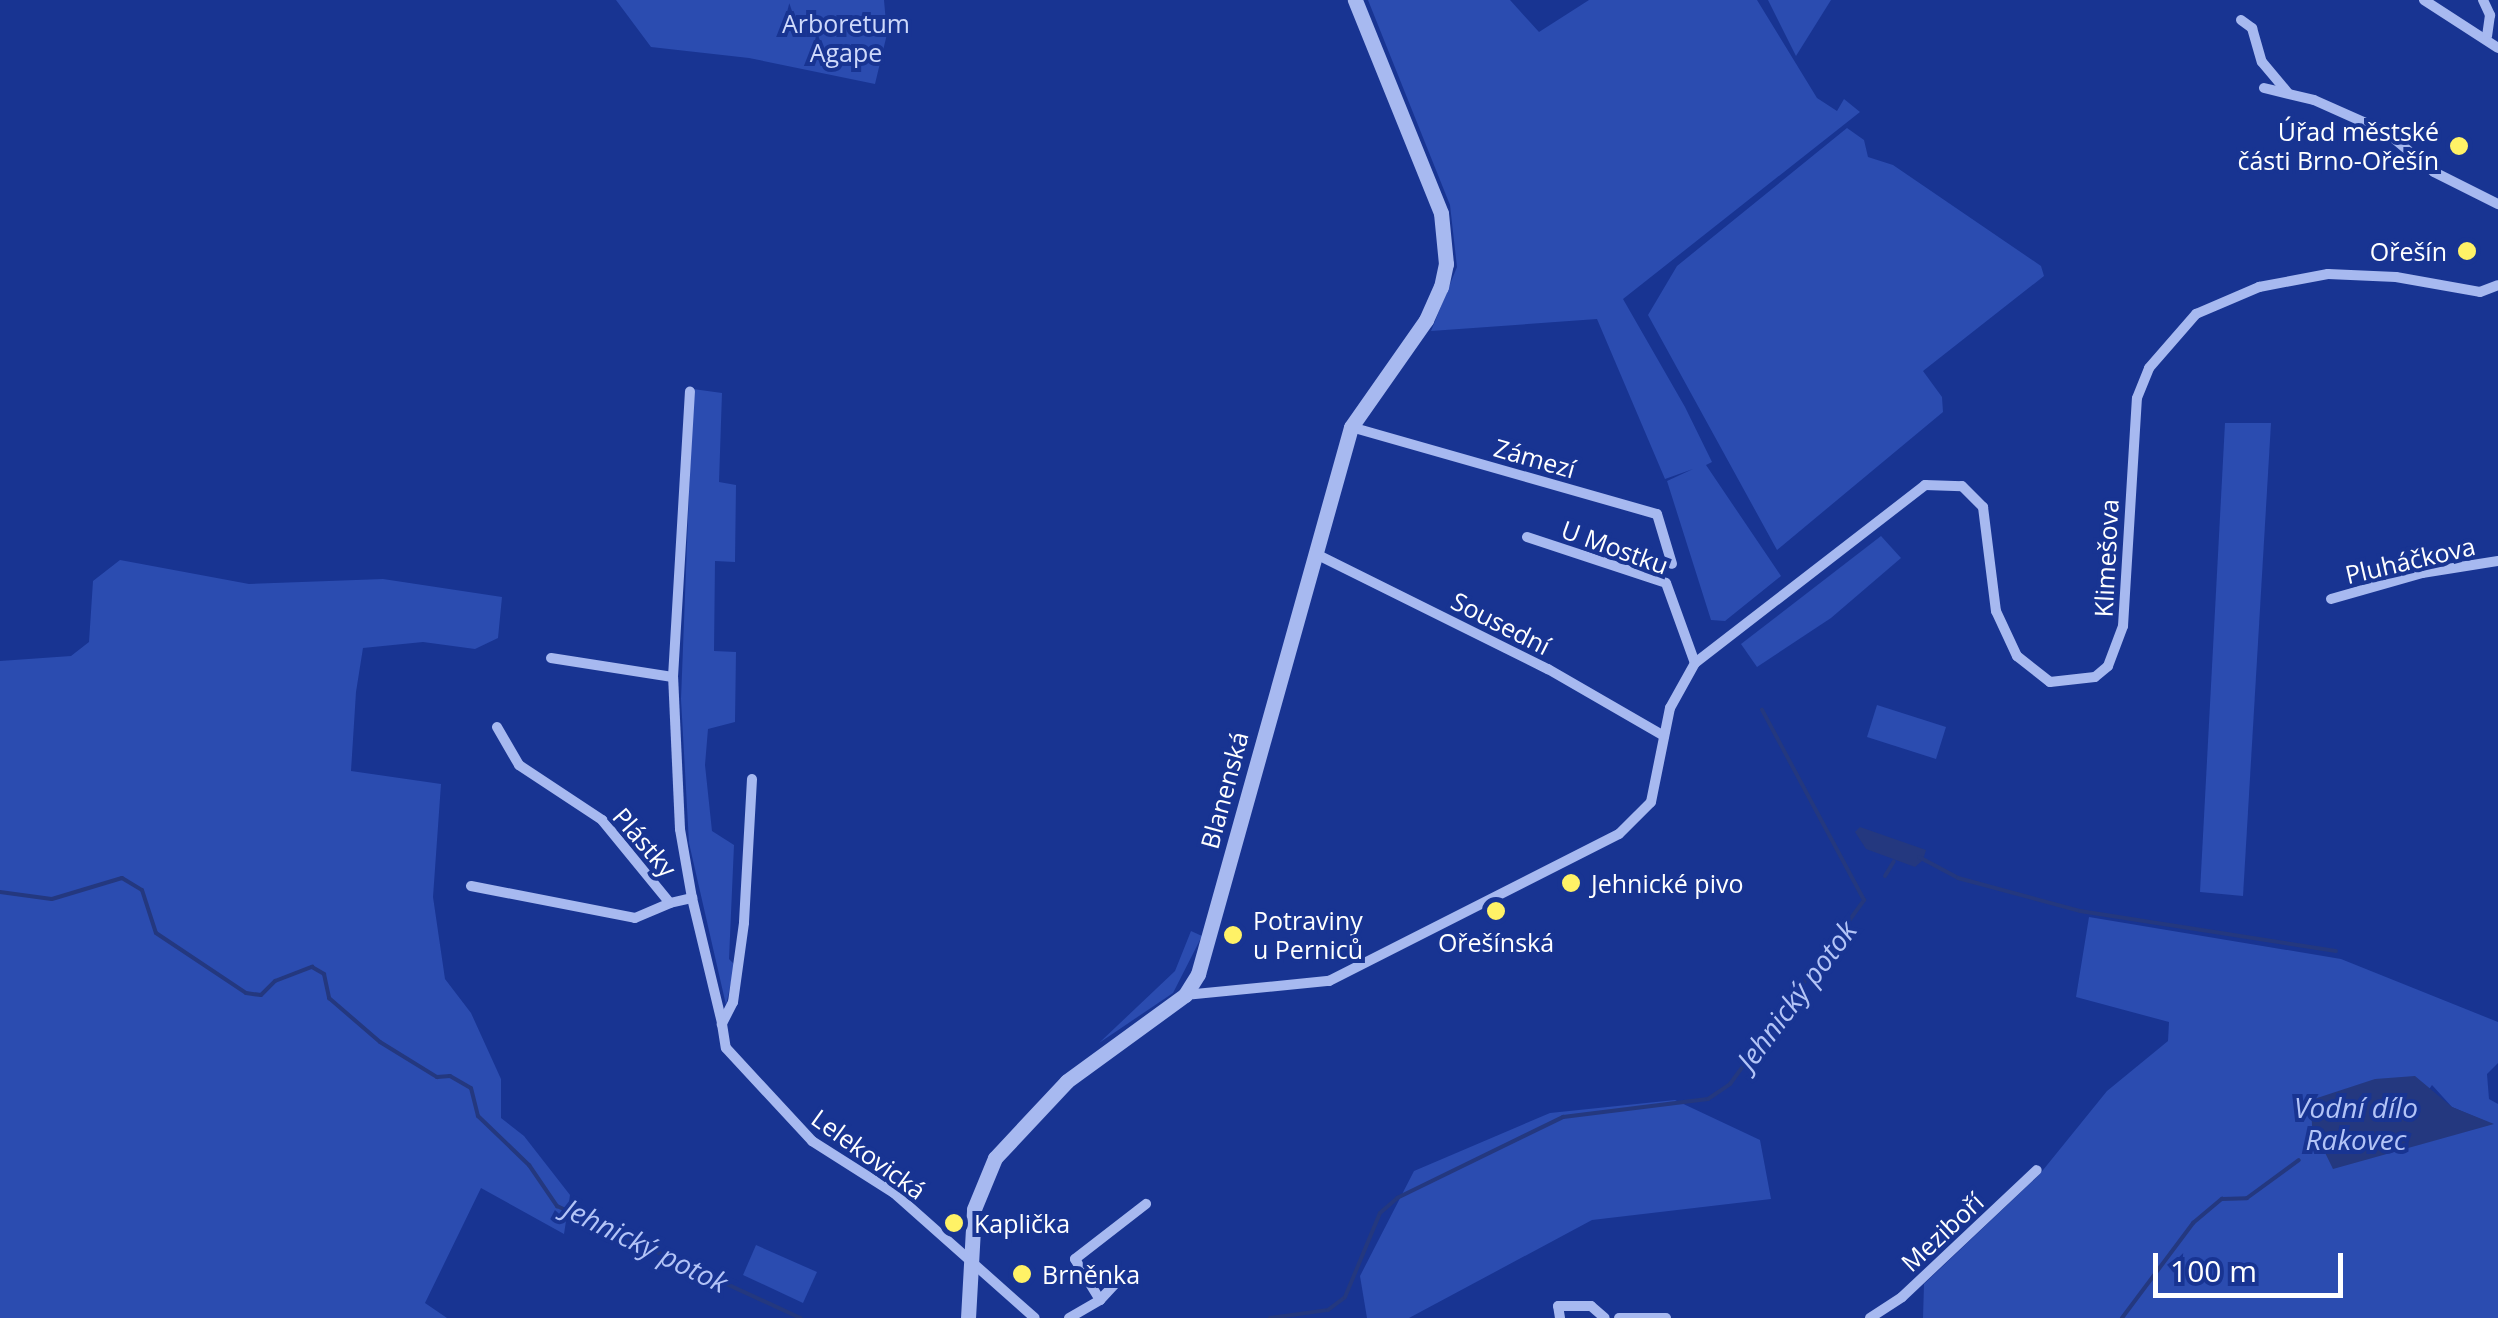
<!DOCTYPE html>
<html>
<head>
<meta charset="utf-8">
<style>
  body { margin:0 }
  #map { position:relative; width:2498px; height:1318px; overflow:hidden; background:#183492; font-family:"Open Sans",sans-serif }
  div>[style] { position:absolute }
  .green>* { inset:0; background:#2b4cb0 }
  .water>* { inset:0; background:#24387f }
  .stream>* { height:4px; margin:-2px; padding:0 2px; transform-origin:2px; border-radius:2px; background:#24387f }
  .minor>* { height:10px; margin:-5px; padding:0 5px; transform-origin:5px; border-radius:5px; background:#a7b9f0 }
  .tertiary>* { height:15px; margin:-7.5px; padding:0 7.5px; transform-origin:7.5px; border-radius:7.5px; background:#a7b9f0 }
  .dots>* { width:28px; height:28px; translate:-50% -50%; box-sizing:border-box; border:5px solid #183492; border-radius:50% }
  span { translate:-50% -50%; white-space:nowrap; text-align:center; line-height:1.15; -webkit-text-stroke:8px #183492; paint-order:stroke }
  .park-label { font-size:25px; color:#ced9fb }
  .poi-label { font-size:25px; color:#fff }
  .right { translate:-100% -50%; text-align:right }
  .left { translate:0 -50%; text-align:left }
  .street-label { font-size:25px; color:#fff }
  .water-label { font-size:28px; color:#b3c4f7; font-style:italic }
  .scale { position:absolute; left:2153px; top:1253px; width:190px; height:45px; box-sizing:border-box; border:5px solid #fff; border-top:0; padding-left:12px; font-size:30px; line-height:35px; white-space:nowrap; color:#fff; -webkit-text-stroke:8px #183492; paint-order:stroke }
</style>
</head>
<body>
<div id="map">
  <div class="green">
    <i style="clip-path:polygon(616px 0,884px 0,887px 34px,875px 84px,749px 58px,651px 47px)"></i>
    <i style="clip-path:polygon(1368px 0,1510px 0,1539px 32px,1589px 0,1757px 0,1817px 98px,1837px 111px,1844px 99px,1860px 112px,1623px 299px,1685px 407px,1712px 462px,1706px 465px,1781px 576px,1725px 621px,1711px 620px,1667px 481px,1693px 469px,1665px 479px,1597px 319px,1431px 331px,1457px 267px,1450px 205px)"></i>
    <i style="clip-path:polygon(1768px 0,1831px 0,1796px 56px)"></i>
    <i style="clip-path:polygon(1847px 128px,1864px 140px,1868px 157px,1893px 165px,2041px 266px,2044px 276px,1923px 371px,1942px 397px,1943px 412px,1777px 550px,1648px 315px,1677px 266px)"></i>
    <i style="clip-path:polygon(693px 389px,722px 393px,719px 482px,736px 485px,735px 562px,715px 561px,714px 651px,736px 652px,735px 722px,708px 729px,705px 765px,712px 831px,734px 845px,729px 959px,735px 965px,726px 1005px,689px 843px,681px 699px)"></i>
    <i style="clip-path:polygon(2225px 423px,2271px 423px,2243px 896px,2200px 892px)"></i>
    <i style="clip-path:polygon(1881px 536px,1901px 558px,1831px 618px,1757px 667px,1741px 644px)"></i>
    <i style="clip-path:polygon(120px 560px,249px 584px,383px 579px,502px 597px,498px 638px,475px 649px,423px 642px,363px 648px,356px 692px,351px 771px,441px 784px,433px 897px,445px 979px,471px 1013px,501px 1079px,501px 1118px,524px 1136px,570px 1195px,564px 1234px,481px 1188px,425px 1303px,447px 1318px,0 1318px,0 661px,71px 656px,89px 642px,93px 581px)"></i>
    <i style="clip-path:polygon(1877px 705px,1946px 727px,1936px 759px,1867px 737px)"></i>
    <i style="clip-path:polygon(evenodd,2089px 917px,2341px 959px,2498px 1022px,2498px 1063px,2487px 1074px,2489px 1099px,2498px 1104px,2498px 1318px,1923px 1318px,1924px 1284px,2039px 1175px,2107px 1091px,2168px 1041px,2169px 1022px,2076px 997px,2089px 917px,2432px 1085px,2452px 1107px,2492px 1124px,2387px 1151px,2432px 1085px)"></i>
    <i style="clip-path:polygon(1191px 931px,1202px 936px,1173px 993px,1099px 1043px,1175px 971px)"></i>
    <i style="clip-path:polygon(1675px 1100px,1760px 1140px,1771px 1199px,1592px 1220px,1409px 1318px,1367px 1318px,1360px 1276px,1414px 1171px,1550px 1113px)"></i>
    <i style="clip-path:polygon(756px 1245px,817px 1272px,803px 1303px,743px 1275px)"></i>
  </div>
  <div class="water">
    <i style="clip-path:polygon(1860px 827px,1926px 850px,1923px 860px,1915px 867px,1866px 849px,1855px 832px)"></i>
    <i style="clip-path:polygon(2415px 1076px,2452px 1107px,2494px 1124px,2333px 1169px,2312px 1126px,2311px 1100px,2375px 1079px)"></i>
  </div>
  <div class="stream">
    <i style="left:1919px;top:857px;width:44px;rotate:28.3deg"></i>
    <i style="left:1958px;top:878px;width:126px;rotate:15.1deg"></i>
    <i style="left:2080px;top:911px;width:259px;rotate:8.9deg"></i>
    <i style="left:1885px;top:876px;width:17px;rotate:-59deg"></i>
    <i style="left:0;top:892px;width:52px;rotate:7.7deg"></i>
    <i style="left:52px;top:899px;width:73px;rotate:-16.7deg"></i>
    <i style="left:122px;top:878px;width:23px;rotate:31deg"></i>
    <i style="left:142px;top:890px;width:45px;rotate:72deg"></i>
    <i style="left:156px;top:933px;width:108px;rotate:33.7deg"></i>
    <i style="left:246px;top:993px;width:15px;rotate:8deg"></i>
    <i style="left:261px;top:995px;width:20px;rotate:-45deg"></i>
    <i style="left:275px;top:981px;width:40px;rotate:-21deg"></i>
    <i style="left:312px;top:967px;width:14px;rotate:30deg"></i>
    <i style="left:324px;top:974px;width:25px;rotate:78deg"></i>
    <i style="left:329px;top:998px;width:67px;rotate:40.8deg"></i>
    <i style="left:380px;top:1042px;width:67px;rotate:31.6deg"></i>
    <i style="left:437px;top:1077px;width:13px;rotate:-4deg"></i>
    <i style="left:450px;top:1076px;width:24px;rotate:30deg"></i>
    <i style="left:471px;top:1088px;width:29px;rotate:76deg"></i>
    <i style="left:478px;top:1116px;width:71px;rotate:43.9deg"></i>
    <i style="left:529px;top:1165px;width:50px;rotate:55.7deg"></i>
    <i style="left:557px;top:1206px;width:268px;rotate:24.7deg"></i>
    <i style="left:1270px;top:1318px;width:59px;rotate:-7.9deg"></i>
    <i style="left:1328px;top:1310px;width:21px;rotate:-37deg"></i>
    <i style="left:1345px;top:1297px;width:91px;rotate:-67.4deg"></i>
    <i style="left:1380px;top:1213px;width:23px;rotate:-41deg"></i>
    <i style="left:1397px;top:1198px;width:185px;rotate:-26deg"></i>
    <i style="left:1563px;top:1117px;width:146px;rotate:-7.1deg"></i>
    <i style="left:1708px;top:1099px;width:27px;rotate:-34deg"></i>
    <i style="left:1730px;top:1084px;width:228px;rotate:-53.9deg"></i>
    <i style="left:1864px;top:900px;width:216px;rotate:-118.2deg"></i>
    <i style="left:2122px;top:1318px;width:119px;rotate:-53.2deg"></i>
    <i style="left:2193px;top:1223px;width:38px;rotate:-40deg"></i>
    <i style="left:2222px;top:1199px;width:25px;rotate:-2deg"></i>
    <i style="left:2247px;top:1198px;width:64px;rotate:-36.2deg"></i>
  </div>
  <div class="minor">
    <i style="left:2424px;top:0;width:88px;rotate:33deg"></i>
    <i style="left:2483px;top:0;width:17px;rotate:65deg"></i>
    <i style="left:2490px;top:15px;width:21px;rotate:98deg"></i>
    <i style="left:2241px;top:20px;width:14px;rotate:36deg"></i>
    <i style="left:2252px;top:28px;width:35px;rotate:74deg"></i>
    <i style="left:2262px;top:62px;width:40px;rotate:50deg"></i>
    <i style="left:2264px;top:88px;width:51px;rotate:13.5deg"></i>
    <i style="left:2314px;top:100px;width:79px;rotate:24deg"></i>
    <i style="left:2386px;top:132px;width:62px;rotate:39.8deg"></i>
    <i style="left:2434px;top:172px;width:72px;rotate:26.6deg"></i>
    <i style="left:1351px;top:427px;width:318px;rotate:15.9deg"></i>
    <i style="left:1657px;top:514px;width:52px;rotate:73.3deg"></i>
    <i style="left:1527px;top:537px;width:146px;rotate:18.3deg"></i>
    <i style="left:1666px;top:583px;width:85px;rotate:70.1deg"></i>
    <i style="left:1316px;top:554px;width:259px;rotate:26.4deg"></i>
    <i style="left:1548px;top:669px;width:134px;rotate:30deg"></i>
    <i style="left:2331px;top:599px;width:95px;rotate:-15.9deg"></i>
    <i style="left:2422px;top:573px;width:77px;rotate:-9deg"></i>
    <i style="left:551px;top:658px;width:123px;rotate:8.9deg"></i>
    <i style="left:497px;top:727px;width:44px;rotate:59.9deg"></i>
    <i style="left:519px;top:765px;width:100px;rotate:33.5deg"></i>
    <i style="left:602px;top:820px;width:107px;rotate:50.7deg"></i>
    <i style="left:670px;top:903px;width:23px;rotate:-13deg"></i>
    <i style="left:692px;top:898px;width:70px;rotate:-99.9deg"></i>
    <i style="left:680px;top:829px;width:152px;rotate:-92.6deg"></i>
    <i style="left:673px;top:677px;width:286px;rotate:-86.6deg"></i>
    <i style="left:752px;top:779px;width:144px;rotate:93.2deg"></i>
    <i style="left:744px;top:923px;width:80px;rotate:97.9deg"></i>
    <i style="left:733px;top:1002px;width:25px;rotate:117deg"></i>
    <i style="left:722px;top:1024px;width:24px;rotate:81deg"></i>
    <i style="left:726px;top:1048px;width:127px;rotate:47.2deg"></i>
    <i style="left:812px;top:1141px;width:97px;rotate:32.4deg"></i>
    <i style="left:894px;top:1193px;width:188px;rotate:41.6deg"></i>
    <i style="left:471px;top:886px;width:167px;rotate:11deg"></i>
    <i style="left:635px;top:918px;width:38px;rotate:-23deg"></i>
    <i style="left:692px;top:898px;width:129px;rotate:76.5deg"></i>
    <i style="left:1185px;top:995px;width:145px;rotate:-5.6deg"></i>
    <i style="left:1329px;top:981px;width:325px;rotate:-26.9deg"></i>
    <i style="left:1619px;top:834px;width:45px;rotate:-45deg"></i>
    <i style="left:1651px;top:802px;width:96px;rotate:-78.6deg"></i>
    <i style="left:1670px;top:708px;width:51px;rotate:-60.9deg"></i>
    <i style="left:1695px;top:663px;width:291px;rotate:-37.7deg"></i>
    <i style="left:1925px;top:485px;width:37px;rotate:2deg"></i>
    <i style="left:1962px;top:486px;width:30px;rotate:45deg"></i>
    <i style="left:1983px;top:507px;width:105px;rotate:82.9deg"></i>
    <i style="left:1996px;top:611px;width:50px;rotate:65deg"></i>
    <i style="left:2017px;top:656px;width:42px;rotate:38.2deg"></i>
    <i style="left:2050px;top:682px;width:45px;rotate:-6.3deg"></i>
    <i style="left:2095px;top:677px;width:17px;rotate:-40deg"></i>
    <i style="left:2108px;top:666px;width:43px;rotate:-69.4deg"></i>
    <i style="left:2123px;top:626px;width:228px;rotate:-86.5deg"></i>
    <i style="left:2137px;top:398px;width:32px;rotate:-68deg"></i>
    <i style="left:2149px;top:368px;width:72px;rotate:-49deg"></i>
    <i style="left:2196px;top:314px;width:69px;rotate:-23.2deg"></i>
    <i style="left:2259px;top:287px;width:70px;rotate:-10.7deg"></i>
    <i style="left:2328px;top:274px;width:68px;rotate:2.5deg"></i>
    <i style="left:2396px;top:277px;width:85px;rotate:10.1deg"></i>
    <i style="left:2480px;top:292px;width:19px;rotate:-21deg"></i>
    <i style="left:1100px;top:1300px;width:48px;rotate:-121.4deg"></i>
    <i style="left:1075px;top:1259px;width:90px;rotate:-37.8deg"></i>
    <i style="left:1069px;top:1318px;width:36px;rotate:-30deg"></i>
    <i style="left:1100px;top:1300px;width:37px;rotate:-47deg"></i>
    <i style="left:1560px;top:1318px;width:12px;rotate:-99deg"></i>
    <i style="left:1558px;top:1306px;width:33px"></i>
    <i style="left:1591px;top:1306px;width:18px;rotate:41deg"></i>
    <i style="left:1619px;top:1318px;width:47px"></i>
    <i style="left:1870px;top:1318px;width:38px;rotate:-33deg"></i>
    <i style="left:1902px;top:1297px;width:185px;rotate:-43.3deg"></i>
  </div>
  <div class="tertiary">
    <i style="left:968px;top:1318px;width:109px;rotate:-86.8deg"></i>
    <i style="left:974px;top:1209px;width:55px;rotate:-67.6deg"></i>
    <i style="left:995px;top:1158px;width:105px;rotate:-46.9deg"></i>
    <i style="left:1067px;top:1081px;width:146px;rotate:-36.1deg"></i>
    <i style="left:1185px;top:995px;width:25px;rotate:-58deg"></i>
    <i style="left:1198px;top:974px;width:568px;rotate:-74.37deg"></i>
    <i style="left:1351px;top:427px;width:131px;rotate:-55deg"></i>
    <i style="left:1426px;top:320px;width:36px;rotate:-66deg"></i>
    <i style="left:1441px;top:287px;width:24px;rotate:-78deg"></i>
    <i style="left:1446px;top:264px;width:51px;rotate:-95.6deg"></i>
    <i style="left:1441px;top:213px;width:230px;rotate:-112deg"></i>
  </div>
  <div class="dots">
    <i style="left:2459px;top:146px;background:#fff266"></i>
    <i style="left:2467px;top:251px;background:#fff266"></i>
    <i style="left:1571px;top:883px;background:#fff266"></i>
    <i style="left:1496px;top:911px;background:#fff266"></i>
    <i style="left:1233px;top:935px;background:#fff266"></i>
    <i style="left:954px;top:1223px;background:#fff266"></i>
    <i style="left:1022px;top:1274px;background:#fff266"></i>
  </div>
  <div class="park-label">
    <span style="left:846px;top:38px">Arboretum<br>Agape</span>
  </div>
  <div class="poi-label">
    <span class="right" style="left:2439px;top:146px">Úřad městské<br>části Brno-Ořešín</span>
    <span class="right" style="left:2447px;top:251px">Ořešín</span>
    <span class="left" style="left:1591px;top:883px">Jehnické pivo</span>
    <span class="left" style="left:1253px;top:935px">Potraviny<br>u Perniců</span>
    <span style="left:1496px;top:942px">Ořešínská</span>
    <span class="left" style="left:974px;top:1223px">Kaplička</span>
    <span class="left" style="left:1042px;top:1274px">Brněnka</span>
  </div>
  <div class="street-label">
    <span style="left:1535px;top:458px;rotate:16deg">Zámezí</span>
    <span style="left:1615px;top:547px;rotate:20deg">U Mostku</span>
    <span style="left:2106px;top:558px;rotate:-87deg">Klimešova</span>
    <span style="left:2410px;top:560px;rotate:-13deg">Pluháčkova</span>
    <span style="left:1501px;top:623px;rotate:27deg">Sousední</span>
    <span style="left:1224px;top:790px;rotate:-75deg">Blanenská</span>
    <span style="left:645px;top:842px;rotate:49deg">Plástky</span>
    <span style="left:869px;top:1154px;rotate:36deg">Lelekovická</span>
    <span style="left:1942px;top:1232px;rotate:-43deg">Meziboří</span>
  </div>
  <div class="water-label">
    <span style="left:1796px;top:995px;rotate:-53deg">Jehnický potok</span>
    <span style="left:2356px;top:1123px">Vodní dílo<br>Rakovec</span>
    <span style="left:646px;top:1245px;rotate:26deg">Jehnický potok</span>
  </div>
  <div class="scale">100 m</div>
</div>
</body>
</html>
